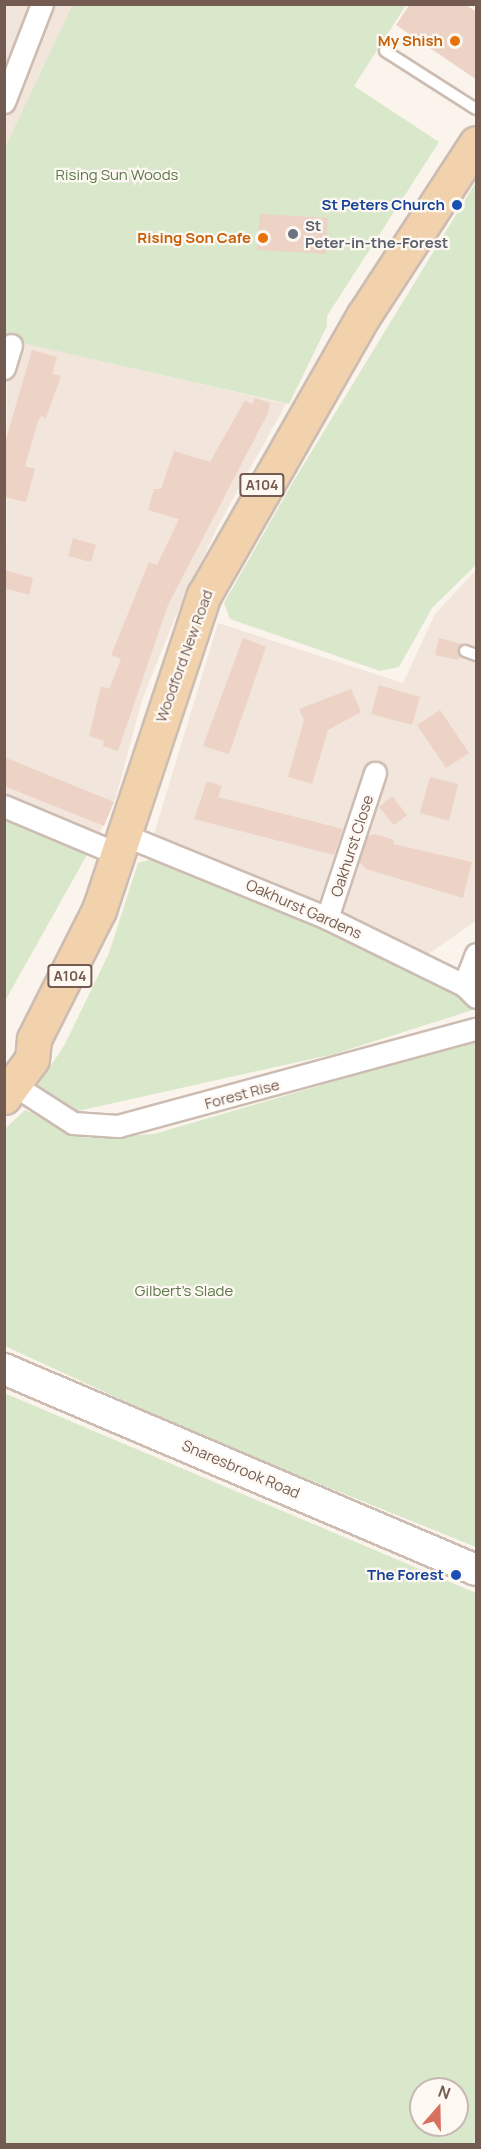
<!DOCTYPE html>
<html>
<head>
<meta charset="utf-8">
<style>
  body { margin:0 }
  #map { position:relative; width:481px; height:2149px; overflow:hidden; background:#fbf4ec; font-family:Manrope,sans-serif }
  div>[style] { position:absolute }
  .residential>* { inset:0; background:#f2e5db }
  .green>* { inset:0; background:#d9e7cb }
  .building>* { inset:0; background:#edd3c6 }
  .roads { filter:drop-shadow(2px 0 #ccbcb2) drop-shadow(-2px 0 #ccbcb2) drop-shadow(0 2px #ccbcb2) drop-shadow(0 -2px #ccbcb2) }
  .lane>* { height:10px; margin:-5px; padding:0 5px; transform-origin:5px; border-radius:5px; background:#fff }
  .street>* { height:21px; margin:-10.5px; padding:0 10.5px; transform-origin:10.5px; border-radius:10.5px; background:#fff }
  .secondary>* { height:30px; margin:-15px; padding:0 15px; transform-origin:15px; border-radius:15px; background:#fff }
  .primary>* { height:33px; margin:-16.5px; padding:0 16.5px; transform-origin:16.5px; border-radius:16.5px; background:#f1d2ac }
  .dots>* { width:16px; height:16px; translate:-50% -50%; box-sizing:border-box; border:3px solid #fdf8f2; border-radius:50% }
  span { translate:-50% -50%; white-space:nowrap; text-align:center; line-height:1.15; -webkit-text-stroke:4.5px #fdf8f2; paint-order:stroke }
  .shield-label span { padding:2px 4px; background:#fdf8f2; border:2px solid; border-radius:4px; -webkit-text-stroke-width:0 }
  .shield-label { font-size:14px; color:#745b51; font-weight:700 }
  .food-label { font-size:15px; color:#c56008; font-weight:700 }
  .right { translate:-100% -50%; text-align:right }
  .park-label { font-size:15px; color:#5b784a }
  .transit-label { font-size:15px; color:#164399; font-weight:700 }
  .worship-label { font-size:15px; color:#5b616d; font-weight:700 }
  .left { translate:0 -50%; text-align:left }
  .street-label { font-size:15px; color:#745b51 }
  .frame { position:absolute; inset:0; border:6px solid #745b51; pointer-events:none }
  .north { position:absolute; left:409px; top:2077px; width:60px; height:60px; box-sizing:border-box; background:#fdf8f2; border:2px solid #c6b9b2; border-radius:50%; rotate:20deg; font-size:16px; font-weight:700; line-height:24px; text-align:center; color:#745b51 }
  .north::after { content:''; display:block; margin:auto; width:21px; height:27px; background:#d6715f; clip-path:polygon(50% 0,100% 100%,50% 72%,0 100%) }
</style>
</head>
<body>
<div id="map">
  <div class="residential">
    <i style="clip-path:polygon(5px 5px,73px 5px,5px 150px)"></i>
    <i style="clip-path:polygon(7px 339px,286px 404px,218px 526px,175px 618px,142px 700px,116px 797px,92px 850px,5px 811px)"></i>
    <i style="clip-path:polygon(476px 570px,476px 921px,411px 966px,155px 853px,154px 834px,218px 623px,403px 683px,435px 614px)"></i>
  </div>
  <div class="green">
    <i style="clip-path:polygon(73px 4px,406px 5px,354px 86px,439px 142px,327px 316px,327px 326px,289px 404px,5px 339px,4px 150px)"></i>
    <i style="clip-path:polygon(476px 182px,476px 565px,432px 608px,399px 667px,380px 671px,230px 619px,224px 603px,293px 482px)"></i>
    <i style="clip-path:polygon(5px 819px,88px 853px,5px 1001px)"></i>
    <i style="clip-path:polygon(156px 858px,262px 897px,455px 991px,476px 1009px,334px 1054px,69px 1113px,35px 1090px,65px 1044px,109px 953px,138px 863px)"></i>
    <i style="clip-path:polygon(476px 1040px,476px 1547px,198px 1435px,5px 1346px,4px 1130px,25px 1110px,88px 1138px,154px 1134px)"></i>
    <i style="clip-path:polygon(evenodd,4px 1393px,476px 1593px,476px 2144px,5px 2144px,4px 1393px,421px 2089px,457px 2089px,457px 2125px,421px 2125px,421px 2089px)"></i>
  </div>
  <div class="building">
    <i style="clip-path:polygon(410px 4px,466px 5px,477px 12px,477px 80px,396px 25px)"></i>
    <i style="clip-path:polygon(260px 214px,328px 218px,326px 254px,257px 250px)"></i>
    <i style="clip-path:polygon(32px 350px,57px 357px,52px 374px,61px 376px,46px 418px,41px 416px,37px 424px,25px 466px,35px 469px,26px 502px,4px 497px,4px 446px)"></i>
    <i style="clip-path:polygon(255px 398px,270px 403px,268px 413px,168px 605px,118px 751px,103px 746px,104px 741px,89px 736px,101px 686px,109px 689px,121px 659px,111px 655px,149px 562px,157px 565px,179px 519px,148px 510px,154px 489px,161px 489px,174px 451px,210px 462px,245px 400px,252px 404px)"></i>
    <i style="clip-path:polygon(73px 538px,96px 545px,91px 562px,68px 556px)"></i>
    <i style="clip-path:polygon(4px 570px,33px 578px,29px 595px,4px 588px)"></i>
    <i style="clip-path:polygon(243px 638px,266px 647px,229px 754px,203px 746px)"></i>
    <i style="clip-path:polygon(439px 638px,462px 644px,459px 660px,435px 655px)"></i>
    <i style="clip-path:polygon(379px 685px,420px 697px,412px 725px,371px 714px)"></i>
    <i style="clip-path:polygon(351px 689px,361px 712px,328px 730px,312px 784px,288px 777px,304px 720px,299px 709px)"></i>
    <i style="clip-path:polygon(440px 710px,469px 753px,446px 768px,417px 725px)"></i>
    <i style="clip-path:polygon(4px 757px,114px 802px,104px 826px,4px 786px)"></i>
    <i style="clip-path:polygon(430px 777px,458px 784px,449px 821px,420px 813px)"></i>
    <i style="clip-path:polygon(207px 781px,222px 786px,218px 797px,343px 829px,334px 855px,194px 819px)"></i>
    <i style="clip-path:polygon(392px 796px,407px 815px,394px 825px,379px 807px)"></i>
    <i style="clip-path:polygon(375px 834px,394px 840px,393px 844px,472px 862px,463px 898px,366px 869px,359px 862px,367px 836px)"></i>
  </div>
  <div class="roads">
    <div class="lane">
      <i style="left:385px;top:51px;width:108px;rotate:32.5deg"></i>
      <i style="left:465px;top:651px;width:12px;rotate:20deg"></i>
    </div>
    <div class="street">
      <i style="left:4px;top:102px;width:105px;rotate:-68.8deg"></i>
      <i style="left:4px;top:368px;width:24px;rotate:-73deg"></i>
      <i style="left:4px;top:806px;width:121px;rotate:22.8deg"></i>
      <i style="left:124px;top:835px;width:219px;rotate:22.2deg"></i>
      <i style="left:327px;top:918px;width:153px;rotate:26.1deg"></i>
      <i style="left:464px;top:985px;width:17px;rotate:45deg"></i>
      <i style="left:327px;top:918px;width:153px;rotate:-71.7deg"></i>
      <i style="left:464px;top:985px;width:33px;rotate:-69deg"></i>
      <i style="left:14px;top:1085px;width:70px;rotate:32.8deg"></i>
      <i style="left:73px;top:1123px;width:45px;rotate:3.8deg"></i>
      <i style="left:118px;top:1126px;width:371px;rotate:-15.2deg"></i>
    </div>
    <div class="secondary">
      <i style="left:4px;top:1369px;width:513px;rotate:23.07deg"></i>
    </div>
    <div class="primary">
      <i style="left:4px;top:1097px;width:47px;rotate:-53.6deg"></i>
      <i style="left:32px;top:1059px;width:20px;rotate:-84deg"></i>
      <i style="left:34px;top:1039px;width:144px;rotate:-63.3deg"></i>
      <i style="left:99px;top:910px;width:332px;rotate:-71.6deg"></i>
      <i style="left:204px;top:595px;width:322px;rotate:-60.3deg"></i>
      <i style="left:364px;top:315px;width:205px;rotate:-56.9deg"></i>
    </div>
  </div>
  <div class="dots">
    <i style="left:455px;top:41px;background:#e8710a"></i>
    <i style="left:457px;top:205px;background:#1a4fb4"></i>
    <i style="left:293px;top:234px;background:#6b7280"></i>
    <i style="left:263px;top:238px;background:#e8710a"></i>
    <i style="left:456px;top:1575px;background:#1a4fb4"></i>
  </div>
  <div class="shield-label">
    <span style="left:262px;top:485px">A104</span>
    <span style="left:70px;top:976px">A104</span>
  </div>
  <div class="food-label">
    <span class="right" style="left:443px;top:41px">My Shish</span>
    <span class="right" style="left:251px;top:238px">Rising Son Cafe</span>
  </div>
  <div class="park-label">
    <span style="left:117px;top:175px">Rising Sun Woods</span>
    <span style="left:184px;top:1291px">Gilbert's Slade</span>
  </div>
  <div class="transit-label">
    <span class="right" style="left:445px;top:205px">St Peters Church</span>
    <span class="right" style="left:444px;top:1575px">The Forest</span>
  </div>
  <div class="worship-label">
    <span class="left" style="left:305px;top:234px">St<br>Peter-in-the-Forest</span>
  </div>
  <div class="street-label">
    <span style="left:184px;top:656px;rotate:-70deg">Woodford New Road</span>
    <span style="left:352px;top:846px;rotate:-72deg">Oakhurst Close</span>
    <span style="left:304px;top:909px;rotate:24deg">Oakhurst Gardens</span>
    <span style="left:242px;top:1094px;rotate:-15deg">Forest Rise</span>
    <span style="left:241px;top:1469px;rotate:23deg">Snaresbrook Road</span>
  </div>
  <div class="frame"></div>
  <div class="north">N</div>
</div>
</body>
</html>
